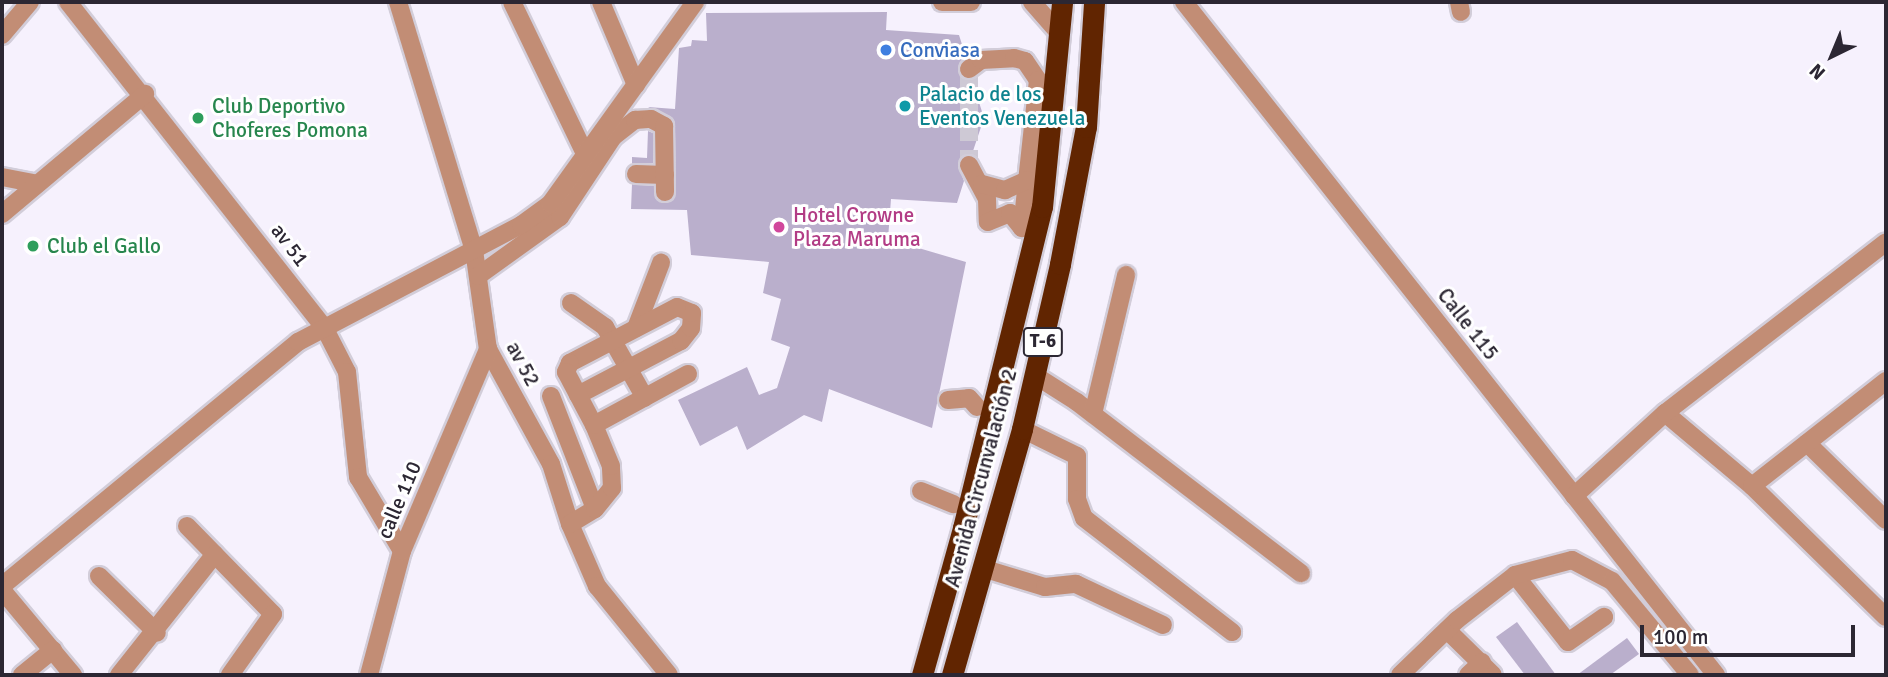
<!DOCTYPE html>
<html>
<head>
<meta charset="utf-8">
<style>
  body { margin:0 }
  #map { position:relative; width:1888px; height:677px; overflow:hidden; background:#f6f1fd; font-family:Signika,sans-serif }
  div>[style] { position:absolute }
  .building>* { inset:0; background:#baafcc }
  .minor-tunnel>* { height:18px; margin-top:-9px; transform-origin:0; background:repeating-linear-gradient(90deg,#cec9d5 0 18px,transparent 0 27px) }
  .roads { filter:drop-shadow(2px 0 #d2cdd9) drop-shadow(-2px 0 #d2cdd9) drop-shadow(0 2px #d2cdd9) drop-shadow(0 -2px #d2cdd9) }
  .minor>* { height:18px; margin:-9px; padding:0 9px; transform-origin:9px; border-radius:9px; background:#c28d75 }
  .highway>* { height:21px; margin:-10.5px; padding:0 10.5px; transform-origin:10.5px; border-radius:10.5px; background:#612501 }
  .dots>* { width:19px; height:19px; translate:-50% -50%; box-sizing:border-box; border:4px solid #fff; border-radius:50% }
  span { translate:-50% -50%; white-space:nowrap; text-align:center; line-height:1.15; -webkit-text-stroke:6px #fff; paint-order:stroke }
  .shield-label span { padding:2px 5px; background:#fff; border:2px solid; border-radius:5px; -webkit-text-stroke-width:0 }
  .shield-label { font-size:19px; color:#2c2733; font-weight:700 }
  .shop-label { font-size:21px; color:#366cbe }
  .left { translate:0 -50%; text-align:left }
  .culture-label { font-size:21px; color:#0d838f }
  .leisure-label { font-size:21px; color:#27864d }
  .hotel-label { font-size:21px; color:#b23c85 }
  .street-label { font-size:21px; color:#2c2733 }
  .frame { position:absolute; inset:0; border:4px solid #2c2733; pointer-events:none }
  .north { position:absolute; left:1797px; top:21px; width:70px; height:70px; -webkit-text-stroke:5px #fff; paint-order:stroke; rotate:223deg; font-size:19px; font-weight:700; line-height:28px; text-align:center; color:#2c2733 }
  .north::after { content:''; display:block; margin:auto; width:24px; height:32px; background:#2c2733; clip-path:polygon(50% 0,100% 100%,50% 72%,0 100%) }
  .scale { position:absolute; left:1640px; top:625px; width:215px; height:32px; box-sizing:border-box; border:4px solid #2c2733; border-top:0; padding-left:9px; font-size:21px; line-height:24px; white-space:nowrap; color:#2c2733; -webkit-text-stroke:5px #fff; paint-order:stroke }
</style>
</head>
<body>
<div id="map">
  <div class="building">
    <i style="clip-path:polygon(887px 12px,886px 30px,959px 35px,966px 57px,958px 71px,964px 79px,972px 80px,984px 118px,972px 154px,963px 155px,958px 164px,964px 181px,957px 203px,891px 199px,888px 239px,966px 262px,932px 428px,829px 389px,822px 422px,804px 415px,747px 450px,737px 426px,700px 446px,678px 400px,747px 367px,759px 395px,777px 388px,790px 347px,771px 340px,781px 299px,763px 293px,769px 262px,691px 255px,687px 210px,631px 209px,632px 184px,654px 186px,656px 198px,664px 203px,676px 192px,674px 121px,648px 107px,675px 109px,679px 48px,691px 46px,692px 40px,707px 41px,706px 13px)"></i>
    <i style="clip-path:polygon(648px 131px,653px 133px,653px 163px,632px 164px,632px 157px,647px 158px)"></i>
    <i style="clip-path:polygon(1517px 622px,1556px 675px,1525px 675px,1496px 637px)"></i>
    <i style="clip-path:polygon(1627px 638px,1639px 654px,1610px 675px,1577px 675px)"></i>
  </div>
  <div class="minor-tunnel">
    <i style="left:969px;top:69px;width:96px;rotate:90deg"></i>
  </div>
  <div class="roads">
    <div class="minor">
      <i style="left:68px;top:2px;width:416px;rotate:51.8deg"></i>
      <i style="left:325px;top:329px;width:48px;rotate:62.9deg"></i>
      <i style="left:347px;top:372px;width:106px;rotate:84deg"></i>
      <i style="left:358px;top:477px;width:86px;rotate:59.3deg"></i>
      <i style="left:398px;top:2px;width:259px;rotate:73deg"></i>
      <i style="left:474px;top:250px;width:100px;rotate:82deg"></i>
      <i style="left:488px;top:349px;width:131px;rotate:61.3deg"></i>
      <i style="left:551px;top:464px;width:63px;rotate:72.4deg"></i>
      <i style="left:570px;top:524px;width:68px;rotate:66.5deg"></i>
      <i style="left:597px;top:586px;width:114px;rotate:51deg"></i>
      <i style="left:512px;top:2px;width:171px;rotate:64.3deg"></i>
      <i style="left:601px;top:2px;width:90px;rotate:67.1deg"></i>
      <i style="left:942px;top:2px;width:29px"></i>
      <i style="left:1032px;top:2px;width:41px;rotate:48.9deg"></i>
      <i style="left:1184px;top:2px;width:858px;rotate:51.67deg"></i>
      <i style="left:1459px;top:2px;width:10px;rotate:79deg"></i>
      <i style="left:2px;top:35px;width:43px;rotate:-49.7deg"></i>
      <i style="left:969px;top:69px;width:15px;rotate:-37deg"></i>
      <i style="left:981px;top:60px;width:33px;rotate:-3deg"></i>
      <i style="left:1014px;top:58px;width:11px;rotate:15deg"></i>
      <i style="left:1025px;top:61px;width:23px;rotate:56deg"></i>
      <i style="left:1038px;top:80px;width:149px;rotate:96.2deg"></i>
      <i style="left:969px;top:165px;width:38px;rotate:62deg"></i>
      <i style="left:987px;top:199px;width:23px;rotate:88deg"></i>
      <i style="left:636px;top:174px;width:29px;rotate:2deg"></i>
      <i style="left:2px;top:177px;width:36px;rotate:11deg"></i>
      <i style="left:982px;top:184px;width:24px;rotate:15deg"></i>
      <i style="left:1005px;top:190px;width:24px;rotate:-24deg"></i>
      <i style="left:2px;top:214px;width:187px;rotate:-40deg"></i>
      <i style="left:988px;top:222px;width:24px;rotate:-22deg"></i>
      <i style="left:1010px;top:213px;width:19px;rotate:51deg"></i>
      <i style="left:478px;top:276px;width:101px;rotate:-35.7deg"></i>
      <i style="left:560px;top:217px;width:96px;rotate:-56.5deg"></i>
      <i style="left:613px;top:137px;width:28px;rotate:-38deg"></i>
      <i style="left:635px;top:120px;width:16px;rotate:-4deg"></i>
      <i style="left:651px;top:119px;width:15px;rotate:28deg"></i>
      <i style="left:664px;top:126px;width:66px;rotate:89.1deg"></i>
      <i style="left:571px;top:303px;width:42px;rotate:35.2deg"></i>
      <i style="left:605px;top:327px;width:81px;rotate:60.6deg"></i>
      <i style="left:636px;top:328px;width:70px;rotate:-69deg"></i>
      <i style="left:1036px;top:376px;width:49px;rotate:32.4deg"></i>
      <i style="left:1077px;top:402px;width:282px;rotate:37.4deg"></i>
      <i style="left:578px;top:395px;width:116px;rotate:-27.7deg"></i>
      <i style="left:681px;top:341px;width:16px;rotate:-52deg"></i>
      <i style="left:691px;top:328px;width:15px;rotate:-86deg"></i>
      <i style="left:692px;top:313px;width:16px;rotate:-158deg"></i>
      <i style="left:677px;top:307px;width:121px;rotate:152.4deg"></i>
      <i style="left:570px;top:363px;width:10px;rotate:114deg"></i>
      <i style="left:566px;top:372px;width:60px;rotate:62.2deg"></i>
      <i style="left:551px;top:396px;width:121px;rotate:68.7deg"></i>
      <i style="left:948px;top:400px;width:21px;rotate:-5deg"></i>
      <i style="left:969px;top:398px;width:12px;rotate:48deg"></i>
      <i style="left:1665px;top:413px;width:114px;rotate:40deg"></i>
      <i style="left:1752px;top:486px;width:187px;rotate:44.4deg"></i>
      <i style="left:1093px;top:414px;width:143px;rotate:-76.6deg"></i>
      <i style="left:1022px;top:429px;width:61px;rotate:26.1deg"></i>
      <i style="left:1077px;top:456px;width:43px;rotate:90deg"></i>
      <i style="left:1077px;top:499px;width:20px;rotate:70deg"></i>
      <i style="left:1084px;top:518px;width:187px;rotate:37.6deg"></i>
      <i style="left:1807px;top:443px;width:110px;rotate:44.3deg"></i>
      <i style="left:1752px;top:486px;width:170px;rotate:-38.1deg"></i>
      <i style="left:921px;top:491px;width:35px;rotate:22deg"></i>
      <i style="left:1574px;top:496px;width:123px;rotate:-42.4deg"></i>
      <i style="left:1665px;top:413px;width:279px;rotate:-37.7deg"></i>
      <i style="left:570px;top:524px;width:29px;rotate:-31deg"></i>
      <i style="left:595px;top:509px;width:27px;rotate:-51deg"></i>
      <i style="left:612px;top:488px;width:22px;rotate:-93deg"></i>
      <i style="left:611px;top:466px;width:44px;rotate:-112.5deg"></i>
      <i style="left:594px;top:425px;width:107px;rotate:-28.5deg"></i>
      <i style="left:187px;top:526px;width:123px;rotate:45.7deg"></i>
      <i style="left:273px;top:614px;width:75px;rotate:125.2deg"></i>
      <i style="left:982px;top:568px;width:66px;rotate:16.8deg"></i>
      <i style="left:1045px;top:587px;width:31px;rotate:-6deg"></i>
      <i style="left:1076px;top:584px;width:96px;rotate:25.2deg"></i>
      <i style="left:1515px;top:575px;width:85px;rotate:51.7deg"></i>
      <i style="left:1568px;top:642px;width:44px;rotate:-34.8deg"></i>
      <i style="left:99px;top:576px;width:81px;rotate:44.5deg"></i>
      <i style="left:2px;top:586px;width:384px;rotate:-39.5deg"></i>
      <i style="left:298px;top:342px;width:252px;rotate:-27.7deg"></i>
      <i style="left:521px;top:225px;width:36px;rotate:-36deg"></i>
      <i style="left:550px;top:204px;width:249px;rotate:-54.3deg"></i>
      <i style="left:2px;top:590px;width:111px;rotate:50.1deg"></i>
      <i style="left:1447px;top:630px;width:64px;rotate:44.4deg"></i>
      <i style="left:22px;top:675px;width:40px;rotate:-39deg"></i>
      <i style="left:119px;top:675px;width:154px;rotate:-51.6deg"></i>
      <i style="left:369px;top:675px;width:128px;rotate:-75.1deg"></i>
      <i style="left:402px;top:551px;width:220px;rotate:-66.9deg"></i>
      <i style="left:1400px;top:675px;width:79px;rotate:-44deg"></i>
      <i style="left:1457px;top:620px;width:73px;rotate:-37.8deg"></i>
      <i style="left:1515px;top:575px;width:59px;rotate:-14.7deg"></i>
      <i style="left:1572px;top:560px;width:45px;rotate:27.7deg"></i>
      <i style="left:1612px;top:581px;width:122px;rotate:50.3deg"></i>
      <i style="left:1468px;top:675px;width:19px;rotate:-43deg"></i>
    </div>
    <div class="highway">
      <i style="left:922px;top:675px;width:153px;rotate:-74.4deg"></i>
      <i style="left:963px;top:528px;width:331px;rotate:-76.2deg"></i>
      <i style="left:1042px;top:207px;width:206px;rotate:-84.4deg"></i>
      <i style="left:952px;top:675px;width:256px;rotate:-74.1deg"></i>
      <i style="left:1022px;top:429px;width:169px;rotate:-77deg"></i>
      <i style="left:1060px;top:264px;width:139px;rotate:-79.3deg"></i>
      <i style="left:1086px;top:127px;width:125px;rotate:-86.3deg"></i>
    </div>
  </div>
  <div class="dots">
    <i style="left:886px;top:50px;background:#3f7fe0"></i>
    <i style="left:905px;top:106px;background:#0f9aa8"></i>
    <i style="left:198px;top:118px;background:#2e9e5b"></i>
    <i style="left:779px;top:227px;background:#d1479c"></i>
    <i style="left:33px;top:246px;background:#2e9e5b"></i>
  </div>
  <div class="shield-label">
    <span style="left:1043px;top:342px">T-6</span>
  </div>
  <div class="shop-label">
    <span class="left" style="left:900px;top:50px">Conviasa</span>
  </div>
  <div class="culture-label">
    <span class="left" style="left:919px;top:106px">Palacio de los<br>Eventos Venezuela</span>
  </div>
  <div class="leisure-label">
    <span class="left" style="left:212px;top:118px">Club Deportivo<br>Choferes Pomona</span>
    <span class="left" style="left:47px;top:246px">Club el Gallo</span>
  </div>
  <div class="hotel-label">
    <span class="left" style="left:793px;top:227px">Hotel Crowne<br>Plaza Maruma</span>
  </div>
  <div class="street-label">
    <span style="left:290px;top:245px;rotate:53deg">av 51</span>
    <span style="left:1468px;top:324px;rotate:52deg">Calle 115</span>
    <span style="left:523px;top:364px;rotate:62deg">av 52</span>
    <span style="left:981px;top:478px;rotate:-75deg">Avenida Circunvalación 2</span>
    <span style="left:399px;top:500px;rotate:-67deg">calle 110</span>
  </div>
  <div class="frame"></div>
  <div class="north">N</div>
  <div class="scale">100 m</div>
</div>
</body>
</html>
